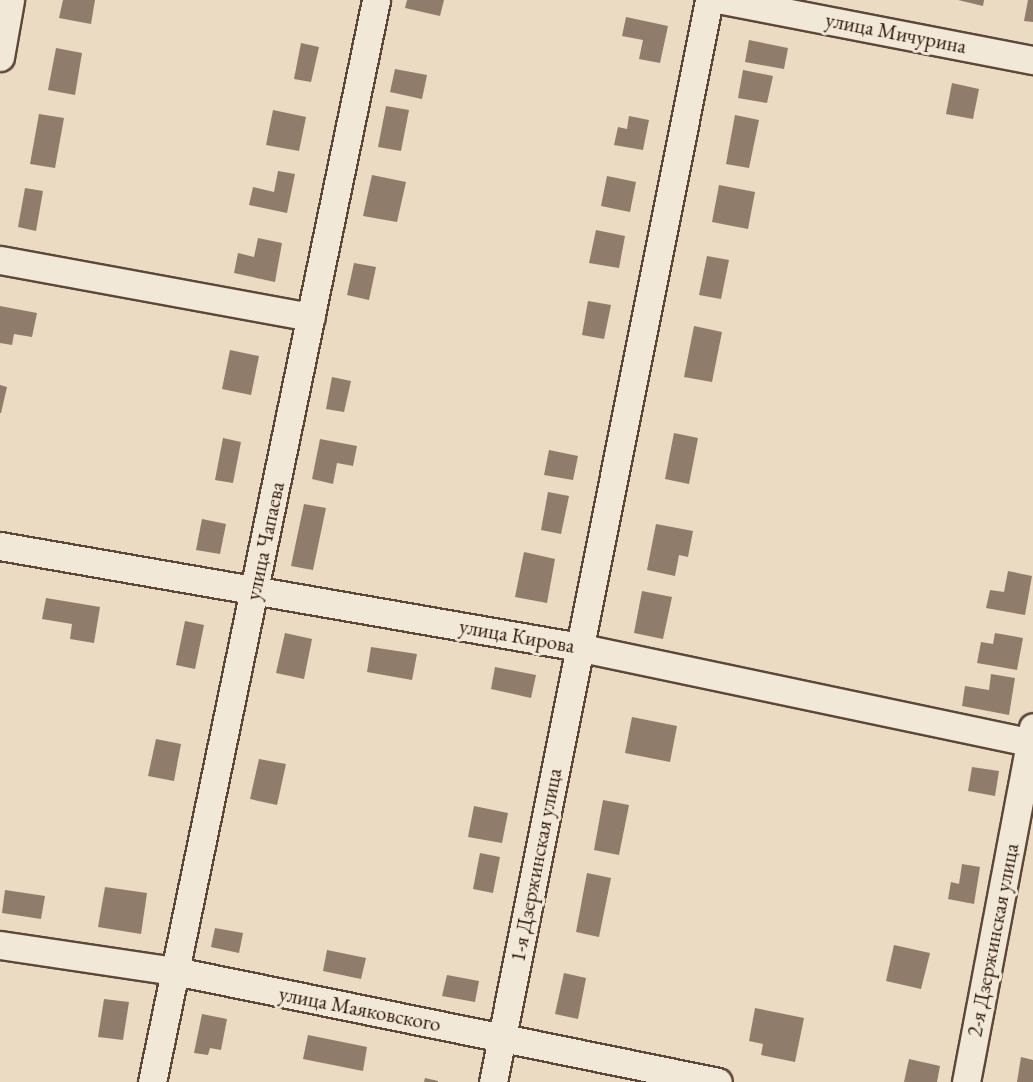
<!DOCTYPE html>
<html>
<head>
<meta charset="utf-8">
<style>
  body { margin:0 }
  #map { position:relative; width:1033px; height:1082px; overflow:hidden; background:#ebdbc3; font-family:"EB Garamond",serif }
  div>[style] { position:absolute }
  .building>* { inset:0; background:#8f7c6b }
  .roads { filter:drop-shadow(2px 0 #5c4739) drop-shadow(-2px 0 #5c4739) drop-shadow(0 2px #5c4739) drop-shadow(0 -2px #5c4739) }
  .minor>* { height:27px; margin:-13.5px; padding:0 13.5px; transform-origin:13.5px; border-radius:13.5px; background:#f2e8d8 }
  span { translate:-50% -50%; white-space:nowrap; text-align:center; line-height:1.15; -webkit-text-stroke:6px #f2e8d8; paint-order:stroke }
  .street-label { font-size:21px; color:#2c160b }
</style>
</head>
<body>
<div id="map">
  <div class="building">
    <i style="clip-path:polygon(63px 0,95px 0,91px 24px,59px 18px)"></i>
    <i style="clip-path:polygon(407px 0,444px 0,440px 16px,405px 8px)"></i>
    <i style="clip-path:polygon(958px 0,984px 0,983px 6px)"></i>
    <i style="clip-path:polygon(1028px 0,1033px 0,1033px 22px,1024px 21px)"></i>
    <i style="clip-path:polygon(626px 17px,668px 26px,660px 63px,639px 59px,643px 40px,622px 36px)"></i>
    <i style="clip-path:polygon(749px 40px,788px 48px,784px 69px,745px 62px)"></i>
    <i style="clip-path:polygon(301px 43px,319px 47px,311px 82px,294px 79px)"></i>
    <i style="clip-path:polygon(56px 48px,82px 53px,75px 95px,48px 90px)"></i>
    <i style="clip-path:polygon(395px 69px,427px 75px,422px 99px,390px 92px)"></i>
    <i style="clip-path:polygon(743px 70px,773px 76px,767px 103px,738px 98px)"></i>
    <i style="clip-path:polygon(952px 83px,979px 89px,973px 119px,946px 114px)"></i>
    <i style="clip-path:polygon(386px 106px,409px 110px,401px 151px,378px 147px)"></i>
    <i style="clip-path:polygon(273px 110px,306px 117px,299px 151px,266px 145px)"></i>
    <i style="clip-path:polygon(39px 114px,64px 118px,55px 168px,30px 164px)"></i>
    <i style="clip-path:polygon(735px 115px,759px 120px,749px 168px,726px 164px)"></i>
    <i style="clip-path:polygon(629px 116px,649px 120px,643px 150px,614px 145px,618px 127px,627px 129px)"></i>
    <i style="clip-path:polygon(278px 171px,295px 174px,287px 213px,249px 205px,253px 187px,274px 192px)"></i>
    <i style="clip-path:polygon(372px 175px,406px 182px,397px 222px,363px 216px)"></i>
    <i style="clip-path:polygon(607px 176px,636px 182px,630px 212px,601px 206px)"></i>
    <i style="clip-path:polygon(719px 185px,755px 192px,748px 229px,712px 222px)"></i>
    <i style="clip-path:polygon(25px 188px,43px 191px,36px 231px,18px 227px)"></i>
    <i style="clip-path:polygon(596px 230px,625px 236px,619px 268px,589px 263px)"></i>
    <i style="clip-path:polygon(258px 238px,282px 243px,275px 282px,234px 273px,238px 253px,254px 257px)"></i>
    <i style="clip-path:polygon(707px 256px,729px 260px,721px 299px,699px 295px)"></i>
    <i style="clip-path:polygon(354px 263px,376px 267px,369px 300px,347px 295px)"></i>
    <i style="clip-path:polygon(588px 301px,611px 305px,604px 339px,582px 335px)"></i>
    <i style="clip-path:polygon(0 306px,37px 313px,32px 337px,14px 334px,12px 345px,0 343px)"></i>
    <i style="clip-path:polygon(694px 326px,722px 332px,712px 382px,684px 377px)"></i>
    <i style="clip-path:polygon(230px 350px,259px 356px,251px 395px,222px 389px)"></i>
    <i style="clip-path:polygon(332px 377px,351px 381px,344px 412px,326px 409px)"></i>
    <i style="clip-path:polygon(0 385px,7px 387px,1px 413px,0 413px)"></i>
    <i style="clip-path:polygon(674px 433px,698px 438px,689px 484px,665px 479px)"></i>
    <i style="clip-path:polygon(223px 438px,241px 442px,233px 483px,215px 480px)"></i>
    <i style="clip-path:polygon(320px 439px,357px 446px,353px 466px,337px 463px,333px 484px,312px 479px)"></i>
    <i style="clip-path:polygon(549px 450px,578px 456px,573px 480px,544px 475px)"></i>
    <i style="clip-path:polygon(548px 492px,569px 496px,561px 534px,541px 530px)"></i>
    <i style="clip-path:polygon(304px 504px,326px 508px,313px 570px,291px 566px)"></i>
    <i style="clip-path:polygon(202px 519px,226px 524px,220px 554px,196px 550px)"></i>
    <i style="clip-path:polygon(656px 524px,693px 531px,688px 557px,679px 555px,675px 576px,647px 570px)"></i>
    <i style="clip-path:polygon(524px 552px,555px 559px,547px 603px,515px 597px)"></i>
    <i style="clip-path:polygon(1008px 571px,1032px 576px,1025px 615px,986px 608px,990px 590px,1004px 592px)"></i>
    <i style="clip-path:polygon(642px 591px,672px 597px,663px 639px,634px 633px)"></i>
    <i style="clip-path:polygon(46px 598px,100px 607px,94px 643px,70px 639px,72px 624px,42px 619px)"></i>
    <i style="clip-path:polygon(185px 621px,204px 625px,195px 669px,176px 665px)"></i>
    <i style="clip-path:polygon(285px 633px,312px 639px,304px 679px,276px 673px)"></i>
    <i style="clip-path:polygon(995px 633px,1023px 638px,1017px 670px,977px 663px,981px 642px,993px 644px)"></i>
    <i style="clip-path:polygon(371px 647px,417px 654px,412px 680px,367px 672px)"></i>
    <i style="clip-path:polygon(495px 667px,536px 675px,531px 698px,491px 689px)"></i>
    <i style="clip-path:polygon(991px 674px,1015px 678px,1009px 715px,962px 706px,965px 686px,989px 690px)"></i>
    <i style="clip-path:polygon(632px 717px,677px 726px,670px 762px,625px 753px)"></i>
    <i style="clip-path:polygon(156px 739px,181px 744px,174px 781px,148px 776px)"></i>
    <i style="clip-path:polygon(259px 759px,286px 764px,277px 805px,250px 799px)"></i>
    <i style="clip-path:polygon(972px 767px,999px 771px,995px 796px,968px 791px)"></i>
    <i style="clip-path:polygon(603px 800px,629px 805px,619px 855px,594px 850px)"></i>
    <i style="clip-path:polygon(474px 806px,508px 813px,502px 843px,468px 837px)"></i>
    <i style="clip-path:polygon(480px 853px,500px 857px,493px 893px,473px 889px)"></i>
    <i style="clip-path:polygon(962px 864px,980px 867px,974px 904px,948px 899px,951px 882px,959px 884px)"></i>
    <i style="clip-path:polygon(587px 873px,611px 878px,599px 937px,576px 932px)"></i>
    <i style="clip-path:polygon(105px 887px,147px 893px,141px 934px,98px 927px)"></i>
    <i style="clip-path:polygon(5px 890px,45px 896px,41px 919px,2px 913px)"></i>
    <i style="clip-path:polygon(215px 928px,243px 933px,239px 953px,211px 947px)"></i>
    <i style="clip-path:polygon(894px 945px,930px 953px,921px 989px,886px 981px)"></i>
    <i style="clip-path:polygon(327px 950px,366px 958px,361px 979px,323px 971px)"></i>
    <i style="clip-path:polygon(564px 973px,586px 978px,578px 1019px,555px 1014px)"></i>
    <i style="clip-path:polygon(447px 975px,479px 981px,475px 1002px,442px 996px)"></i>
    <i style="clip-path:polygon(104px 999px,129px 1002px,123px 1040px,98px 1037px)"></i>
    <i style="clip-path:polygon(755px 1008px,804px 1018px,795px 1062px,761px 1055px,763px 1044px,749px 1041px)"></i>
    <i style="clip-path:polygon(202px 1014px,227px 1019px,221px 1050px,210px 1048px,208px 1055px,194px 1053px)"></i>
    <i style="clip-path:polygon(308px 1035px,367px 1047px,363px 1071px,303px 1059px)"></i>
    <i style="clip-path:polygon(1021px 1057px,1033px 1060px,1033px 1082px,1017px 1082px)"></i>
    <i style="clip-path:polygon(909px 1059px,940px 1066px,937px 1082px,904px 1082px)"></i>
    <i style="clip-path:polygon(425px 1078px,438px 1081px,438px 1082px,424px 1082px)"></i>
  </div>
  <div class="roads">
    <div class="minor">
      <i style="left:723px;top:0;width:316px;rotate:11deg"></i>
      <i style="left:0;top:57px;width:58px;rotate:-80deg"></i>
      <i style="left:0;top:260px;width:316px;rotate:10.4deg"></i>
      <i style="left:0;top:546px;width:577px;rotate:9.89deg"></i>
      <i style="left:568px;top:645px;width:472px;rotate:11.9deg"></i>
      <i style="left:0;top:945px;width:177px;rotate:8.5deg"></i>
      <i style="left:175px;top:971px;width:554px;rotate:11.55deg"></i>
      <i style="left:152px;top:1082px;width:1105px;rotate:-78.3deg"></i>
      <i style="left:493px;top:1082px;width:1103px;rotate:-78.71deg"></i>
      <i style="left:966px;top:1082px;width:361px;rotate:-79.3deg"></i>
    </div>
  </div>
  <div class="street-label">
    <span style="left:896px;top:33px;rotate:11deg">улица Мичурина</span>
    <span style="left:265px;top:541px;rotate:-78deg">улица Чапаева</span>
    <span style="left:517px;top:636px;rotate:10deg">улица Кирова</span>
    <span style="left:536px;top:865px;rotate:-79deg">1-я Дзержинская улица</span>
    <span style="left:993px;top:940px;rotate:-79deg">2-я Дзержинская улица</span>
    <span style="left:360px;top:1009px;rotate:11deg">улица Маяковского</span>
  </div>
</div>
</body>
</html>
